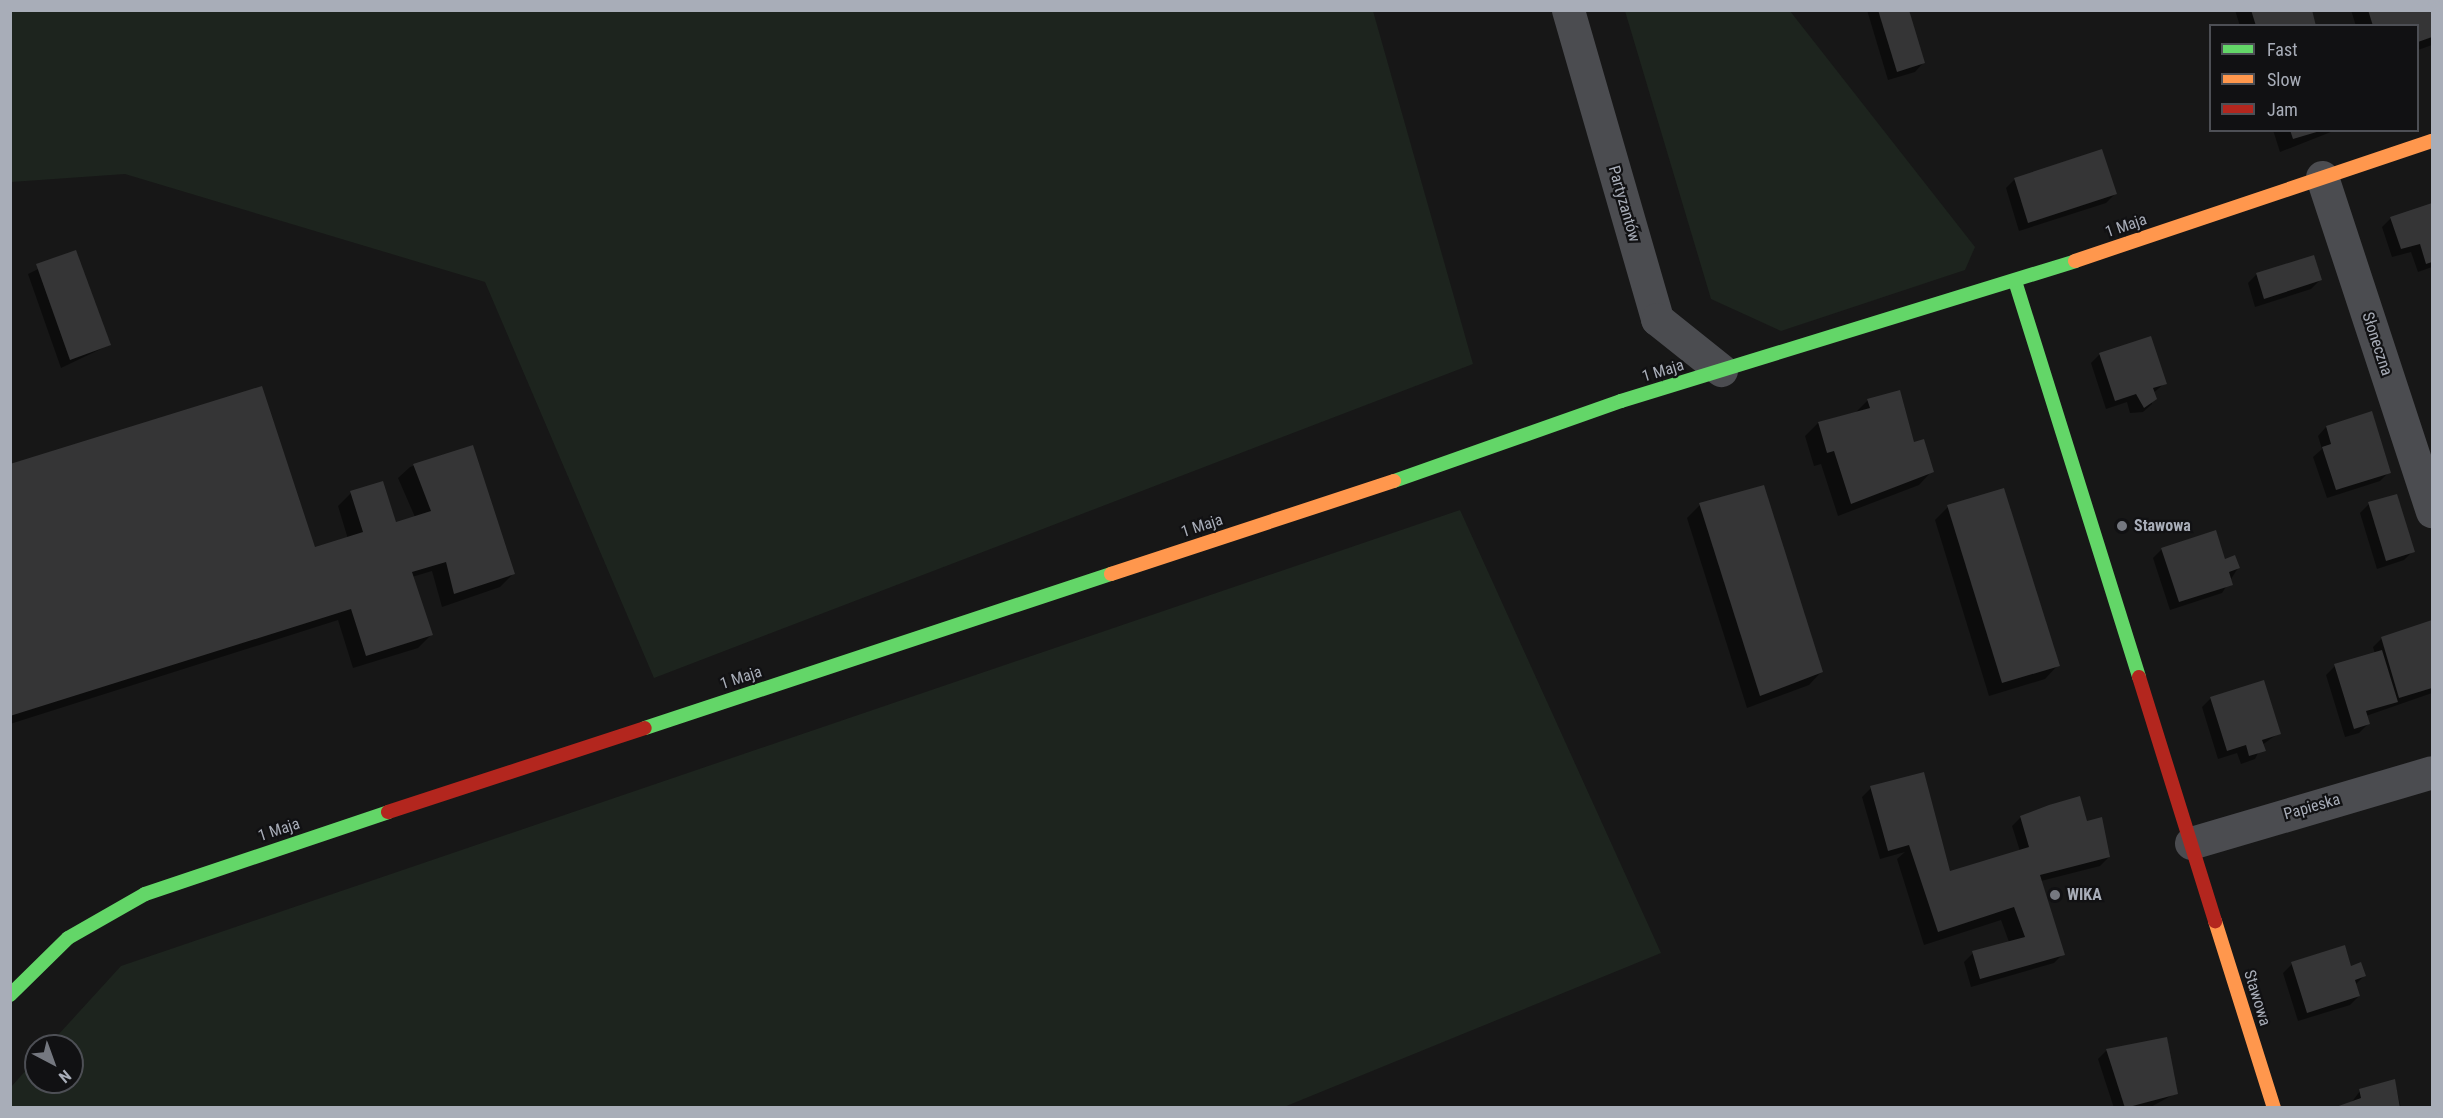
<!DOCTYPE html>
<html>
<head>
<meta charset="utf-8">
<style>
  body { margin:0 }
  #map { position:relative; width:2443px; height:1118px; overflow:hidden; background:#171717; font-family:"Roboto Condensed",sans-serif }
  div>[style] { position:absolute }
  .green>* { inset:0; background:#1d241e }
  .shadow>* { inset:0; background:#0007 }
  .building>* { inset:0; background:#353536 }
  .street>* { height:33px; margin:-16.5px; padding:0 16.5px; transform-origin:16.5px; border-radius:16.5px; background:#4b4c50 }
  .fast>* { height:14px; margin:-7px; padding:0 7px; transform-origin:7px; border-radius:7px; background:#63d668 }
  .slow>* { height:14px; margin:-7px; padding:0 7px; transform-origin:7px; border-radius:7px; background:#ff974d }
  .jam>* { height:14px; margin:-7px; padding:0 7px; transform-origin:7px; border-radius:7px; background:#b3261e }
  .dots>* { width:16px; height:16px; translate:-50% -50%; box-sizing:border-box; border:3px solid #111113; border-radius:50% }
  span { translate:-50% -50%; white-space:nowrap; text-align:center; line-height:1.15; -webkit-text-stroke:4.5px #111113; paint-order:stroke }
  .street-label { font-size:16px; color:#a8adb8 }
  .poi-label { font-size:16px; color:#a8adb8; font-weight:700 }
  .left { translate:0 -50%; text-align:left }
  .frame { position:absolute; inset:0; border:12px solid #a8adb8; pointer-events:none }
  .legend { position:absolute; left:2209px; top:24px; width:210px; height:108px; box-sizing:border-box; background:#111113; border:2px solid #4d4f55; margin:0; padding:8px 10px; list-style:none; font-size:18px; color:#a8adb8 }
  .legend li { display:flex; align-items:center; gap:12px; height:30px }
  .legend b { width:30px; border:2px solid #4d4f55 }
  .north { position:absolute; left:24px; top:1034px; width:60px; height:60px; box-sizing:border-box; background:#111113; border:2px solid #4d4f55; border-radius:50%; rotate:139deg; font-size:16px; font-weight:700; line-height:24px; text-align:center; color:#a8adb8 }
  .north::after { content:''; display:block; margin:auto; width:21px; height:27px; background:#757880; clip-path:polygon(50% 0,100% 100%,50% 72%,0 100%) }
</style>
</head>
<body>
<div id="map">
  <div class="green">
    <i style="clip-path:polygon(11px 10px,1373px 11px,1473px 364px,654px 678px,485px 282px,125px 174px,11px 182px)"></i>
    <i style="clip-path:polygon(1625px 11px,1790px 11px,1975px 247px,1965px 270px,1781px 331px,1711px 299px)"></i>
    <i style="clip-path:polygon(1460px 510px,1661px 953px,1284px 1107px,11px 1107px,11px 1087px,36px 1059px,36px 1082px,72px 1082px,72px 1046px,48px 1046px,121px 966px)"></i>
  </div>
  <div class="shadow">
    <i style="clip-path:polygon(1867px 10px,1907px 10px,1923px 63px,1915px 72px,1888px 80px)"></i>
    <i style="clip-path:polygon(2235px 10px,2310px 10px,2314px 26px,2240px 26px)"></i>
    <i style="clip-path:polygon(2351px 10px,2432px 10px,2432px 45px,2418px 50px,2418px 26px,2356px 26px)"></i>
    <i style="clip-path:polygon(2273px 130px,2336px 130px,2280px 152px)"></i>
    <i style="clip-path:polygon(2015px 179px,2115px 194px,2106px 203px,2019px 231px,2006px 188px)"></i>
    <i style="clip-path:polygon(2432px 205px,2432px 267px,2418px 272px,2411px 252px,2392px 257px,2382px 227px,2391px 218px)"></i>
    <i style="clip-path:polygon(75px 251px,109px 345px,61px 368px,28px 274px)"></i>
    <i style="clip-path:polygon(2257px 274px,2320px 280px,2311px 289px,2255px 307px,2248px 283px)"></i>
    <i style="clip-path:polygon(2150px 338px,2165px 383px,2152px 394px,2152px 404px,2143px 412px,2130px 413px,2127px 402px,2106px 409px,2091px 363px,2099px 355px)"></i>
    <i style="clip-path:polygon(1868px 400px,1932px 471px,1919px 485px,1838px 516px,1821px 464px,1814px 466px,1805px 436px,1818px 423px,1855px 413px)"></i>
    <i style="clip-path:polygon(2326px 427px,2389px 472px,2380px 481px,2327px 498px,2313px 457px,2322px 449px,2318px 436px)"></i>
    <i style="clip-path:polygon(472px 447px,513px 574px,500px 587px,442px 607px,432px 571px,412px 577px,431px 635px,418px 648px,353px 668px,338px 620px,10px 724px,10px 466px,314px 549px,348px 539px,338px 506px,351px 493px,396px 524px,415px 517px,398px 478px,410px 467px)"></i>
    <i style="clip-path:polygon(2369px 504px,2413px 551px,2404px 560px,2377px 569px,2360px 513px)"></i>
    <i style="clip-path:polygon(1700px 505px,1822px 671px,1809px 685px,1747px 708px,1687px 518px)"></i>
    <i style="clip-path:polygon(1948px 507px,2058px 665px,2045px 679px,1989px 696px,1935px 520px)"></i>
    <i style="clip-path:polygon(2162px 549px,2224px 560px,2238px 568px,2222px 593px,2170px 610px,2153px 558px)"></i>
    <i style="clip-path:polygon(2432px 621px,2432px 693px,2366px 716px,2368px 724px,2359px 733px,2345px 737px,2326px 675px,2335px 666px,2375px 654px,2373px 647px,2382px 638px)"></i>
    <i style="clip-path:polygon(2211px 698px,2279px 733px,2262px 745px,2255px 759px,2241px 764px,2237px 753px,2218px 759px,2202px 707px)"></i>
    <i style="clip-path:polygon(1871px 788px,1949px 873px,2020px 851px,2012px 826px,2021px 817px,2086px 823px,2109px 857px,2100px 866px,2041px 881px,2063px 954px,2054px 963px,1971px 987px,1964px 962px,1973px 953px,2009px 942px,2001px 920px,1924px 945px,1897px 859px,1905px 852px,1880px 859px,1862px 797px)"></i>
    <i style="clip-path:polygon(2292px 964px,2350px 967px,2364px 976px,2355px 985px,2359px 996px,2350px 1005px,2298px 1021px,2283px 973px)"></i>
    <i style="clip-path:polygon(2107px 1050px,2176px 1093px,2149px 1108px,2114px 1108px,2098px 1059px)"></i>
    <i style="clip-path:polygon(2394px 1080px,2401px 1108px,2337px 1108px,2351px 1103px,2360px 1091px)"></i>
  </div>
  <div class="building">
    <i style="clip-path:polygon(1878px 10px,1909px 10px,1925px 63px,1897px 72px)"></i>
    <i style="clip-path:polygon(2251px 10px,2312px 10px,2316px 26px,2256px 26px)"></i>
    <i style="clip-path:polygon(2368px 10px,2432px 10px,2432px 37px,2418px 42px,2418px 26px,2373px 26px)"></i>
    <i style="clip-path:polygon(2290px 130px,2320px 130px,2320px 131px,2293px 139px)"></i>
    <i style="clip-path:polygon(2102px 149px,2117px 194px,2028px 223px,2014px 178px)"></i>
    <i style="clip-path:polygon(2432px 203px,2432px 262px,2426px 264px,2420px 244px,2401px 249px,2390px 217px)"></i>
    <i style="clip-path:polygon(76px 250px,111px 345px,70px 360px,36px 264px)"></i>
    <i style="clip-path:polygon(2314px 255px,2322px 280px,2264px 299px,2256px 273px)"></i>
    <i style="clip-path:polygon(2151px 336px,2167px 384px,2153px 388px,2157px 399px,2144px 408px,2136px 394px,2115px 401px,2099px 353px)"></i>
    <i style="clip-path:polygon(262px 386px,315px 547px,363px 532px,350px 491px,383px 481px,396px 522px,431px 511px,413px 464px,473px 445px,515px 574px,454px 594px,446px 562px,412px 572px,433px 635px,366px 656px,351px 609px,10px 716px,10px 464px)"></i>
    <i style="clip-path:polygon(1900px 390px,1914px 442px,1924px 439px,1934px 472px,1851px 504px,1834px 451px,1827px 453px,1818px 422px,1870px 408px,1867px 399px)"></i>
    <i style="clip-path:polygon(2372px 411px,2391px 473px,2336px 490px,2322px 447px,2331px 444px,2326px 426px)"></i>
    <i style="clip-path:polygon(1764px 485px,1823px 672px,1760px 696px,1699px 503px)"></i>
    <i style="clip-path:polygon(2004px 488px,2060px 666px,2002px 683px,1947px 505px)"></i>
    <i style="clip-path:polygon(2397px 494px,2415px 552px,2386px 561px,2368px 502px)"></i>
    <i style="clip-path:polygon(2216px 530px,2225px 559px,2235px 555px,2240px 568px,2229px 572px,2233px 585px,2179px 602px,2161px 548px)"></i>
    <i style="clip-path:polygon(2432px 620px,2432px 688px,2399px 698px,2381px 637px)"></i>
    <i style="clip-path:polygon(2382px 650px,2398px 702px,2366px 711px,2370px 724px,2354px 729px,2334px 664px)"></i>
    <i style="clip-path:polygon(2264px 680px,2281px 734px,2262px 740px,2266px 751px,2249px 756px,2246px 745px,2227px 751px,2210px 697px)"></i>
    <i style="clip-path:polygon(1924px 772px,1950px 871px,2029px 847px,2020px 816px,2049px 805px,2080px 796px,2087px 821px,2102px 817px,2110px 857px,2040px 875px,2065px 955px,1980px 979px,1972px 951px,2025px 937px,2014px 907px,1938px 932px,1909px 845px,1888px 851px,1870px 786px)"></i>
    <i style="clip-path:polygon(2345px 945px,2351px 966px,2361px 962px,2366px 976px,2355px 980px,2360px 996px,2307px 1013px,2291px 962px)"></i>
    <i style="clip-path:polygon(2167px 1037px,2178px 1094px,2125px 1108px,2106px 1049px)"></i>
    <i style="clip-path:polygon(2395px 1079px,2400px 1108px,2333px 1108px,2361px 1098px,2359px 1089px)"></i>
  </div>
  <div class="street">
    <i style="left:1568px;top:10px;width:322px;rotate:73.9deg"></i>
    <i style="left:1657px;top:319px;width:82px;rotate:38.6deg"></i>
    <i style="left:2322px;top:177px;width:352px;rotate:71.8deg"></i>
    <i style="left:2191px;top:843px;width:251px;rotate:-16.4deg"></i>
  </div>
  <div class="fast">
    <i style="left:2015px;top:281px;width:415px;rotate:72.6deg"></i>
    <i style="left:1394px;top:481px;width:241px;rotate:-19.4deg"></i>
    <i style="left:1621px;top:401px;width:475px;rotate:-17.1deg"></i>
    <i style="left:645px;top:728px;width:491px;rotate:-18.3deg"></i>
    <i style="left:10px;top:995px;width:81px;rotate:-44.5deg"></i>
    <i style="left:68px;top:938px;width:89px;rotate:-29.7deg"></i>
    <i style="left:145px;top:894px;width:256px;rotate:-18.6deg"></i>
  </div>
  <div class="slow">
    <i style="left:2075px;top:261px;width:377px;rotate:-18.6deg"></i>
    <i style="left:1111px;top:574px;width:298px;rotate:-18.2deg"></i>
    <i style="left:2215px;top:921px;width:196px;rotate:72.5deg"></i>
  </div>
  <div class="jam">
    <i style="left:2139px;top:677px;width:256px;rotate:72.7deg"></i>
    <i style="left:388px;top:812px;width:270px;rotate:-18.1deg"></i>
  </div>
  <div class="dots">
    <i style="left:2122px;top:526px;background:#757880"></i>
    <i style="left:2055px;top:895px;background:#757880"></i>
  </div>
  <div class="street-label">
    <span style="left:1624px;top:204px;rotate:74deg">Partyzantów</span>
    <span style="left:2126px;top:226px;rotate:-19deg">1 Maja</span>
    <span style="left:2377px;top:344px;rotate:72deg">Słoneczna</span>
    <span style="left:1663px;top:371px;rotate:-17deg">1 Maja</span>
    <span style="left:1202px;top:526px;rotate:-18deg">1 Maja</span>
    <span style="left:741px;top:678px;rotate:-18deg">1 Maja</span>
    <span style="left:2312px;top:807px;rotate:-16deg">Papieska</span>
    <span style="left:279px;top:830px;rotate:-18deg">1 Maja</span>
    <span style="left:2257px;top:998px;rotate:73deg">Stawowa</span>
  </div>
  <div class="poi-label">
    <span class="left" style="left:2134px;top:526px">Stawowa</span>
    <span class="left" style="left:2067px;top:895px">WIKA</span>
  </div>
  <div class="frame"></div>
  <ul class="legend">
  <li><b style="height:8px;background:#63d668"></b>Fast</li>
  <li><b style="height:8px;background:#ff974d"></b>Slow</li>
  <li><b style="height:8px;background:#b3261e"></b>Jam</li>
  </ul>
  <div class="north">N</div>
</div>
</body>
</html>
